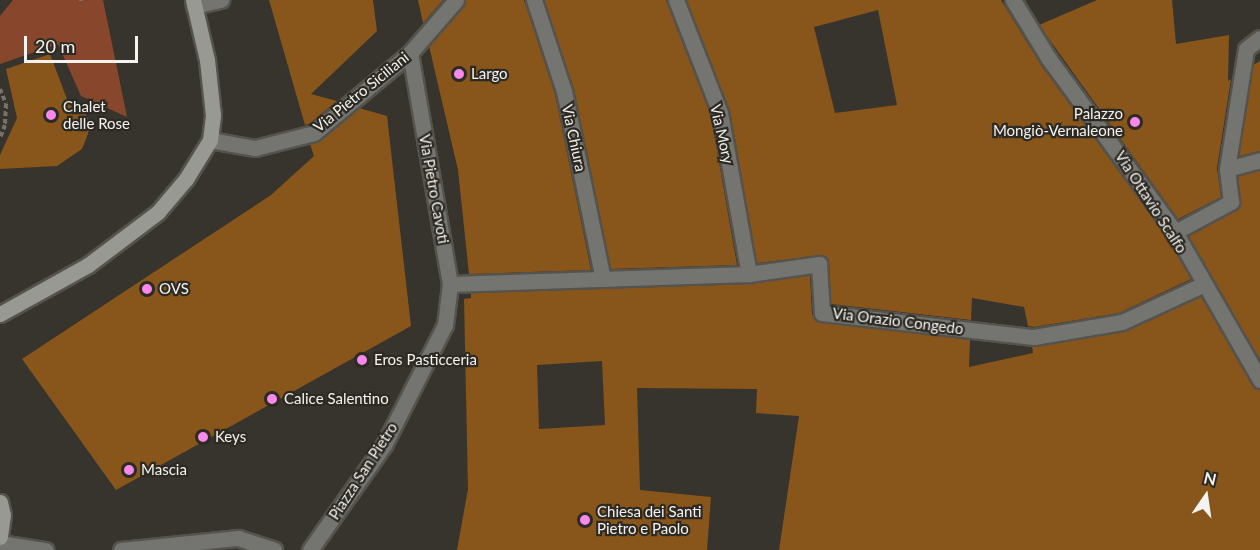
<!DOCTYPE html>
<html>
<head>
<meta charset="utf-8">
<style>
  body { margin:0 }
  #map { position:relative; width:1260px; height:550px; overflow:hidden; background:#37342d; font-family:Lato,sans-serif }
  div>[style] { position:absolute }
  .green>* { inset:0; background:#88472d }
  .building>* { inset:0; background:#88551a }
  .path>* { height:4px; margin-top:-2px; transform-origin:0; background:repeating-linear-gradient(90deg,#76736d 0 4.5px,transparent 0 7.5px) }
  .roads { filter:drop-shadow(2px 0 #55534c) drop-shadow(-2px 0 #55534c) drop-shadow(0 2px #55534c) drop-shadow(0 -2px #55534c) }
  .minor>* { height:15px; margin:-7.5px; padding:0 7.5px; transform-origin:7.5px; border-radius:7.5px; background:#747571 }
  .secondary>* { height:15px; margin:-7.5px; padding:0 7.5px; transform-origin:7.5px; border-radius:7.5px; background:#989993 }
  .dots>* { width:16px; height:16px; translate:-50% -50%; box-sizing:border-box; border:3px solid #2d2a24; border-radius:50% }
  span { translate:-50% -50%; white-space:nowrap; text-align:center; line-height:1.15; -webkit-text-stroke:4.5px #2d2a24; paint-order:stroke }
  .poi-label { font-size:15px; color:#f5f3ef }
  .left { translate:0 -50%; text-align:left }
  .right { translate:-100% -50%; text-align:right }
  .street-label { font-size:15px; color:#f5f3ef }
  .north { position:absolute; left:1176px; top:466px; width:60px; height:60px; -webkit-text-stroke:4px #2d2a24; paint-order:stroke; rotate:13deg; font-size:16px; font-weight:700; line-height:24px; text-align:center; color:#f5f3ef }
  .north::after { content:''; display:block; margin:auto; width:21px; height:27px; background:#f5f3ef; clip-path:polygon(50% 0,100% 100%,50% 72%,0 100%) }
  .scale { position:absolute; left:24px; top:36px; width:114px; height:27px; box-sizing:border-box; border:3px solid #f5f3ef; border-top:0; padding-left:8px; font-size:18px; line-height:21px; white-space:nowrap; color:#f5f3ef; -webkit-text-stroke:4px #2d2a24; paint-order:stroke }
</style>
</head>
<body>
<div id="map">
  <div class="green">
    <i style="clip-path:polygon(13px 0,103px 0,127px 117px,81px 96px,58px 44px,0 64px,0 16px)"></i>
  </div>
  <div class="building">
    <i style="clip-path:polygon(269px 0,373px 0,377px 31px,311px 94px,337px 101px,309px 124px,305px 125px)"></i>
    <i style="clip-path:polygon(418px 0,443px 0,423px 23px)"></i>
    <i style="clip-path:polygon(466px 0,524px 0,555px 94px,591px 270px,469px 274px,458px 170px,429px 46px)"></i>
    <i style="clip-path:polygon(544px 0,666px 0,711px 116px,737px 265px,611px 269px,574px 89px)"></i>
    <i style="clip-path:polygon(evenodd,686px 0,1001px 0,1041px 65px,1167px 237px,1191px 279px,1119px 313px,1034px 327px,1028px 326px,1024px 307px,972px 298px,971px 320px,831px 304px,829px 263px,823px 255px,757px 263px,730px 111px,686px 0,878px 10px,897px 105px,835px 113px,814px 27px,878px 10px)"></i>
    <i style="clip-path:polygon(1097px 0,1172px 0,1176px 44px,1229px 35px,1228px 81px,1231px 79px,1217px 168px,1221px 197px,1178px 219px,1039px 25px)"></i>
    <i style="clip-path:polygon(50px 54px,67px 99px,84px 111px,90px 122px,88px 134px,82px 149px,57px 166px,0 169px,0 155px,17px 118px,6px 69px)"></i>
    <i style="clip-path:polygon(1260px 61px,1260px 151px,1239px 156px,1253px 65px)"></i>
    <i style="clip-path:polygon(359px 108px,387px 116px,411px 326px,116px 490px,22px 359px,271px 195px,314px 156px,310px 144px,320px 140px)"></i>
    <i style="clip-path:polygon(1260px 170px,1260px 360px,1188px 236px,1236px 210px,1241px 201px,1238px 176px)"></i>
    <i style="clip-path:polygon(evenodd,810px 275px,812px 314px,817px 321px,970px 340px,969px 367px,1033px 353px,1032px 347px,1124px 332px,1201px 296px,1252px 385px,1260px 390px,1260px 550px,779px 550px,799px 416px,756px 413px,757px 389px,637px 388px,640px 490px,711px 497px,707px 550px,457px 550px,468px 489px,464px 299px,471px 298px,471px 293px,749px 284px,810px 275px,602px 361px,605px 425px,539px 429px,537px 365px,602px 361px)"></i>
  </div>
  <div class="path">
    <i style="left:81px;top:0;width:1px;rotate:90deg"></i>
    <i style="left:0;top:89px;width:16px;rotate:68deg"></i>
    <i style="left:6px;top:104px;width:21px;rotate:93deg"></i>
    <i style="left:5px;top:125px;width:14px;rotate:111deg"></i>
  </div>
  <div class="roads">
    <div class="minor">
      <i style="left:534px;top:0;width:96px;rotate:71.8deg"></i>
      <i style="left:564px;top:91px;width:192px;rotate:78.3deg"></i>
      <i style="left:676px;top:0;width:121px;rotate:68.7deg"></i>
      <i style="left:720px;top:113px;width:164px;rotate:79.8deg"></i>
      <i style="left:1013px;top:0;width:69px;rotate:58.6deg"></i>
      <i style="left:1049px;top:59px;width:214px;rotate:53.9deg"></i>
      <i style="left:1175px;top:232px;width:171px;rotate:60.1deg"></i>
      <i style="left:194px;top:6px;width:28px;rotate:-13deg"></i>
      <i style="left:210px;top:140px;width:46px;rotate:10.1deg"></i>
      <i style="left:255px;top:148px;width:61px;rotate:-14.3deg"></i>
      <i style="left:314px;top:133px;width:125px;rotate:-39.8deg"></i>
      <i style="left:410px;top:53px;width:70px;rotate:-49deg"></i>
      <i style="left:1227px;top:169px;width:34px;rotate:-15deg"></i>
      <i style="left:1175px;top:232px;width:64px;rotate:-28.2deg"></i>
      <i style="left:1231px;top:202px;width:33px;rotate:-97deg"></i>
      <i style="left:1227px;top:169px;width:121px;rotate:-81deg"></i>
      <i style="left:1246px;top:49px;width:18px;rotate:-38deg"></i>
      <i style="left:450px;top:284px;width:299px;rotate:-1.9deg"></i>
      <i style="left:749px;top:274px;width:71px;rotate:-8.1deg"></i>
      <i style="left:819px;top:264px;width:49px;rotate:86.5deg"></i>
      <i style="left:822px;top:313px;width:213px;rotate:6.5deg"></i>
      <i style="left:1034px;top:337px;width:89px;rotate:-9.7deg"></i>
      <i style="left:1122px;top:322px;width:88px;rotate:-24.8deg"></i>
      <i style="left:0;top:543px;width:46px;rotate:8.8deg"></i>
      <i style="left:121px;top:550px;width:118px;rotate:-5.9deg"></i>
      <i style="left:238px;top:538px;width:38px;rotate:18deg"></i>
      <i style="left:310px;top:550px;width:128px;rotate:-54.8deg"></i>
      <i style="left:384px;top:445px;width:135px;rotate:-63.1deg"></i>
      <i style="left:445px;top:325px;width:41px;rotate:-83deg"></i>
      <i style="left:450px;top:284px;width:234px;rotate:-99.8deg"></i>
    </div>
    <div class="secondary">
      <i style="left:0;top:314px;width:101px;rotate:-29.1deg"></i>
      <i style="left:88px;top:265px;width:88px;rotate:-37.1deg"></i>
      <i style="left:158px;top:212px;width:43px;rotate:-49.7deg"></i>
      <i style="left:186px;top:179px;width:46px;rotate:-58.4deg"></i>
      <i style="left:210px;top:140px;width:25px;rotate:-83deg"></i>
      <i style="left:213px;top:115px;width:55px;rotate:-96.2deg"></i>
      <i style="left:207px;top:60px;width:62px;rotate:-103.1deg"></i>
      <i style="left:0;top:502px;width:13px;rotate:77deg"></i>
      <i style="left:3px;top:515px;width:22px;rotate:98deg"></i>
    </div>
  </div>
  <div class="dots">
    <i style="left:459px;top:74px;background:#f888e9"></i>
    <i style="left:51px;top:115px;background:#f888e9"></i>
    <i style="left:1135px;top:122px;background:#f888e9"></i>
    <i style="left:147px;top:289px;background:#f888e9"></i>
    <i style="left:362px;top:360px;background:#f888e9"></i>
    <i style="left:272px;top:399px;background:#f888e9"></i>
    <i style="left:203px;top:437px;background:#f888e9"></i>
    <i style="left:129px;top:470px;background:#f888e9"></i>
    <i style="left:585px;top:520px;background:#f888e9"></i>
  </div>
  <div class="poi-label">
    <span class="left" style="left:471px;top:74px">Largo</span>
    <span class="left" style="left:63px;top:115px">Chalet<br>delle Rose</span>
    <span class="right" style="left:1123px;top:122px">Palazzo<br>Mongiò-Vernaleone</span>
    <span class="left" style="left:159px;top:289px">OVS</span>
    <span class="left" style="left:374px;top:360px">Eros Pasticceria</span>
    <span class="left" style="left:284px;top:399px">Calice Salentino</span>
    <span class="left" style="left:215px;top:437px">Keys</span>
    <span class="left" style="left:141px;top:470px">Mascia</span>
    <span class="left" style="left:597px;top:520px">Chiesa dei Santi<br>Pietro e Paolo</span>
  </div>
  <div class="street-label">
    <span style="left:361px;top:92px;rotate:-39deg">Via Pietro Siciliani</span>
    <span style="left:722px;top:134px;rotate:77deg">Via Mory</span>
    <span style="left:574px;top:138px;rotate:78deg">Via Chiura</span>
    <span style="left:434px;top:189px;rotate:80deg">Via Pietro Cavoti</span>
    <span style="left:1151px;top:202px;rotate:57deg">Via Ottavio Scalfo</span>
    <span style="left:898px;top:321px;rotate:7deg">Via Orazio Congedo</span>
    <span style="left:363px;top:471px;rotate:-57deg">Piazza San Pietro</span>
  </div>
  <div class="north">N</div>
  <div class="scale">20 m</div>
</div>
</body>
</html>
